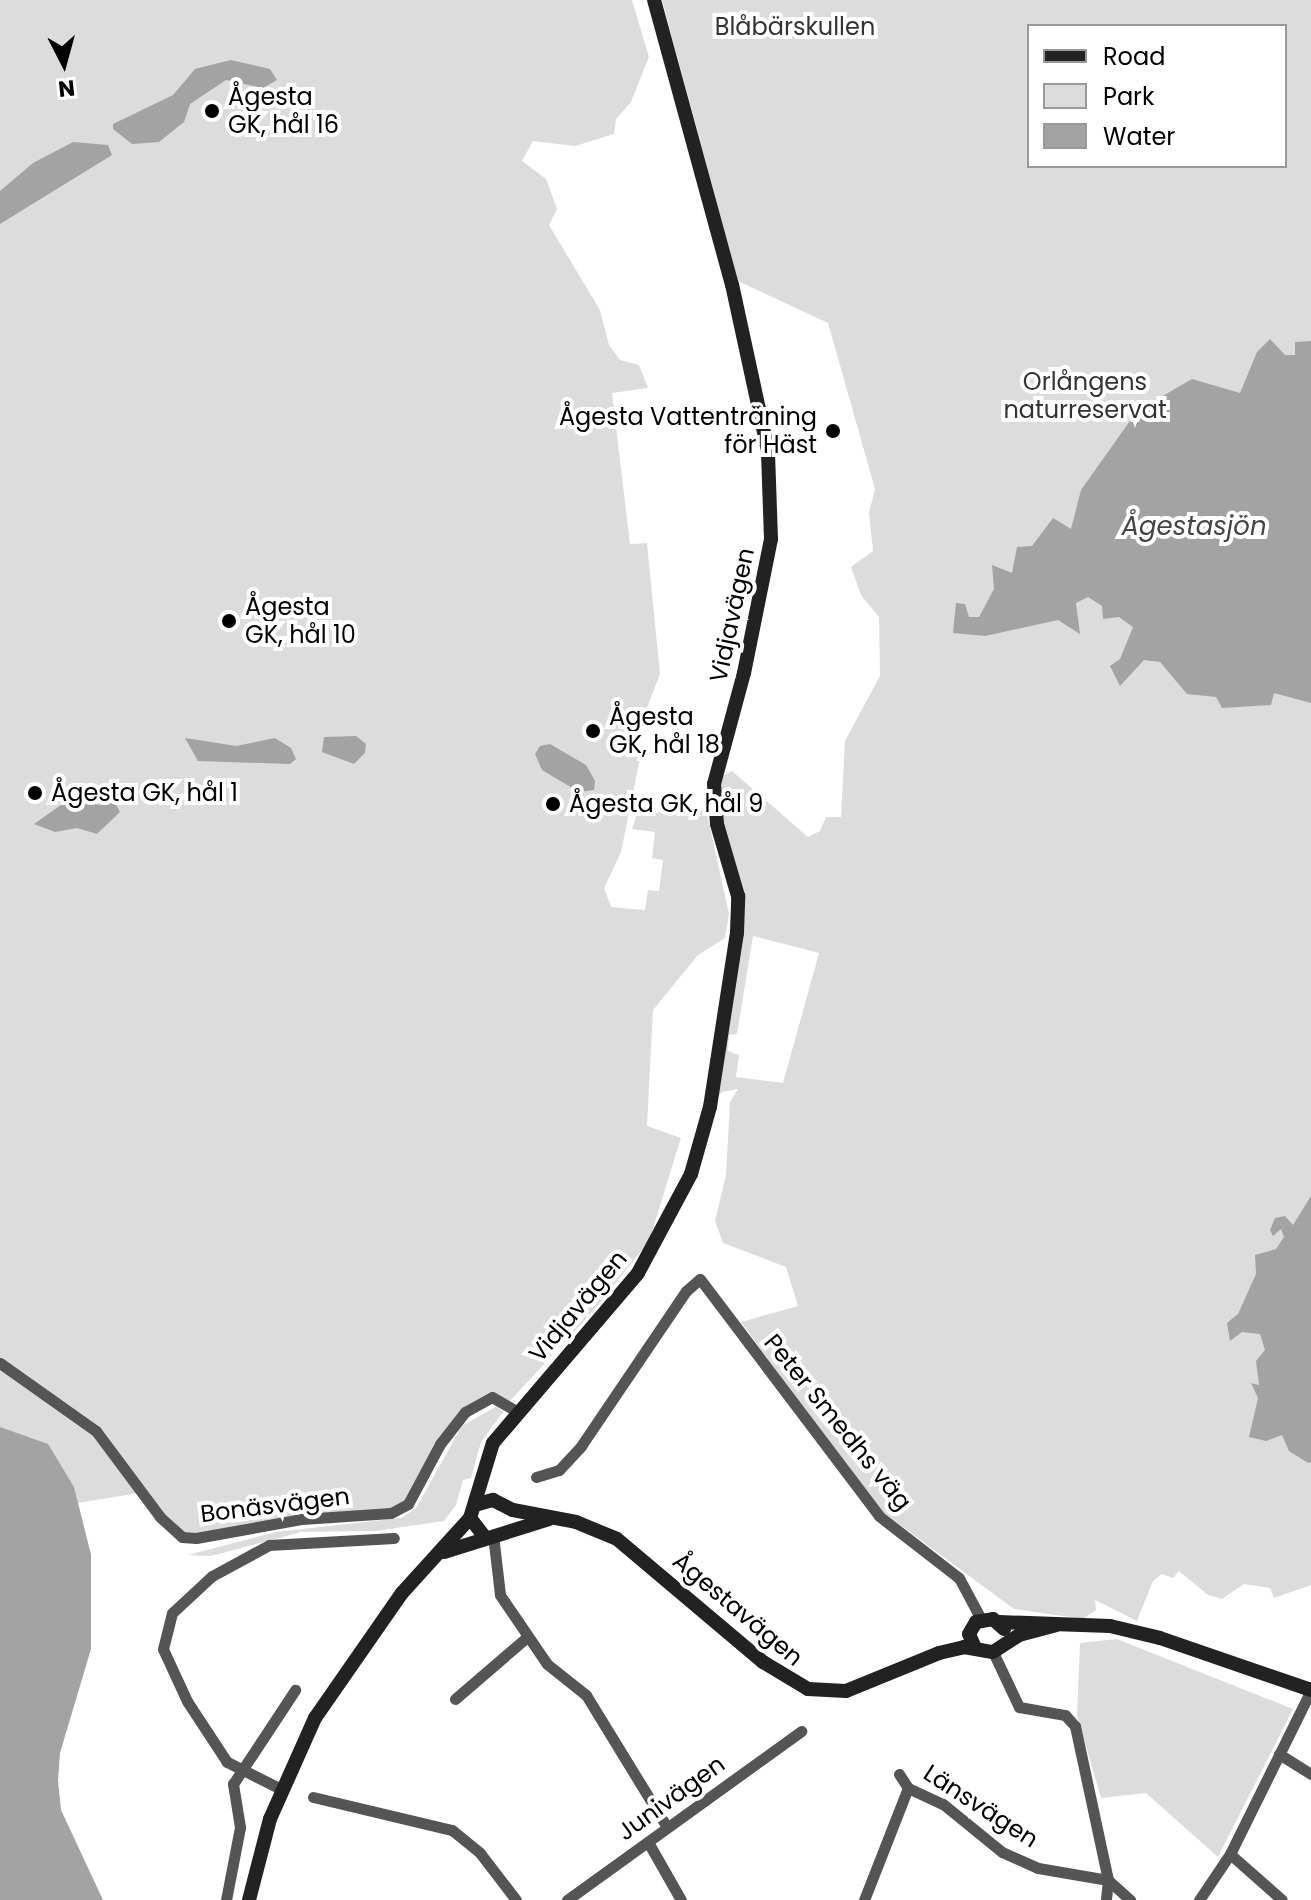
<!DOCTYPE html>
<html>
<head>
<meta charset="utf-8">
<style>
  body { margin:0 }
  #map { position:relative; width:1311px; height:1900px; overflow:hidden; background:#fff; font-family:Poppins,sans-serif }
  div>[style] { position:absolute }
  .green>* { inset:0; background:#dcdcdc }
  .water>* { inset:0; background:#a3a3a3 }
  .street>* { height:11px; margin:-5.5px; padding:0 5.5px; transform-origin:5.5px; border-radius:5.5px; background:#555 }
  .secondary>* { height:14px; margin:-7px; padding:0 7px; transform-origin:7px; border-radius:7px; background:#222 }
  .dots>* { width:22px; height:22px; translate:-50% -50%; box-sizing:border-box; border:4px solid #fff; border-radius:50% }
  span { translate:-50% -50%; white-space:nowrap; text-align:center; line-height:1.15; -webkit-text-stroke:8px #fff; paint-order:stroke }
  .park-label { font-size:24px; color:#333 }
  .poi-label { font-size:24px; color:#000 }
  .left { translate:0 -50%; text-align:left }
  .right { translate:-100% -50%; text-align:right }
  .street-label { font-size:24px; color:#000 }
  .water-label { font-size:26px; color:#444; font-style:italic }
  .legend { position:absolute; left:1027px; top:24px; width:260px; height:144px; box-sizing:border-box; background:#fff; border:2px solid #999; margin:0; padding:10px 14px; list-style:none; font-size:24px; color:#000 }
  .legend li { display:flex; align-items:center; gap:16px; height:40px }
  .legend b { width:40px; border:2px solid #999 }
  .north { position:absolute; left:24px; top:24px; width:80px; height:80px; -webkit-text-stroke:6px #fff; paint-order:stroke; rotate:174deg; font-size:22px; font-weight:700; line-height:32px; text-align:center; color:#000 }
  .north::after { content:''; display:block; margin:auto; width:28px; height:36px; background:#000; clip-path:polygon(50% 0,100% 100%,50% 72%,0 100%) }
</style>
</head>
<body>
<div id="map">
  <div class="green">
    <i style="clip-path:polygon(0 0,632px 0,649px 57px,631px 102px,616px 119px,614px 134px,575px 146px,533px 141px,522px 161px,546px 179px,557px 209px,549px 225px,600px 310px,609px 345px,620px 360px,639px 365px,648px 388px,612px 393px,630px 544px,647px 543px,660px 674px,638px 731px,640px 758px,621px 852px,604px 888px,611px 907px,645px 910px,648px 890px,659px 891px,663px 860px,652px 858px,655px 832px,632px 829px,637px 814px,706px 809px,729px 914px,725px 938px,698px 955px,653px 1010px,647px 1126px,681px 1138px,649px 1241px,595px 1309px,507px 1404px,492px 1397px,465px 1412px,420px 1486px,391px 1513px,182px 1537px,139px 1493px,78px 1503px,91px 1555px,0 1501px)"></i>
    <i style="clip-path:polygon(evenodd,662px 0,1311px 0,1311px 1585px,1274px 1598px,1270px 1588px,1244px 1584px,1222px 1599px,1208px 1595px,1179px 1571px,1173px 1578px,1162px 1574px,1153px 1581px,1137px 1621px,1095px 1600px,1096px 1610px,1083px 1619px,1014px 1609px,876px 1507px,741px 1322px,798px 1306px,786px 1267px,723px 1243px,715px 1221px,726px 1175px,730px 1102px,738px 1089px,722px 1092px,710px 1107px,738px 896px,714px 798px,724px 775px,732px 771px,808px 837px,820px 831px,826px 817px,841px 817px,845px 741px,880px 676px,879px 617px,861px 595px,851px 567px,873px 551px,869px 513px,875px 489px,828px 323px,738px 281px,662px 0,1029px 26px,1285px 26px,1285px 166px,1029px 166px,1029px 26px,662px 0,753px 936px,819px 953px,783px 1083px,736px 1077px,739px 1055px,728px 1051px,729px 1035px,737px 1034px,753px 936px)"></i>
    <i style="clip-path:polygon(497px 1406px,503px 1412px,481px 1442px,471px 1478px,463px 1480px,456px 1505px,444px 1521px,375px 1531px,301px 1532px,211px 1556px,188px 1555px,276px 1532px,401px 1518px,416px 1508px,462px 1426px)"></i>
    <i style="clip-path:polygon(1117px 1639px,1293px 1709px,1218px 1857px,1146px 1793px,1101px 1798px,1077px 1715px,1080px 1643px)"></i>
  </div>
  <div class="water">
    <i style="clip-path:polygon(231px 60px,270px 69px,277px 80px,263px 88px,226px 80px,190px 104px,184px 122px,159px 142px,132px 144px,113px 129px,113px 124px,173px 95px,195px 69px)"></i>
    <i style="clip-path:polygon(73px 142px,108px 145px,112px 155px,0 224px,0 191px,33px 163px)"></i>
    <i style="clip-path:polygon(1270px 339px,1285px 355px,1295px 355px,1295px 342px,1311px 341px,1311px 703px,1274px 693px,1271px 705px,1222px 708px,1216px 697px,1187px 694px,1160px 662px,1144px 660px,1120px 686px,1110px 666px,1120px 659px,1133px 627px,1119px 617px,1103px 619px,1102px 606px,1088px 597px,1076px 603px,1080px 634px,1058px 620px,985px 636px,953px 633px,956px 603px,965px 604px,969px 617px,979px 617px,994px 589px,992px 565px,1012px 573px,1017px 547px,1032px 546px,1053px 518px,1071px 529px,1081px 490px,1137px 411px,1192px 379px,1240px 393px,1257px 352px)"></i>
    <i style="clip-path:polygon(356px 736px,366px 744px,365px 753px,354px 764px,322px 752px,324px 737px)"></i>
    <i style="clip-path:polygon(185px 738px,236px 746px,275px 738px,291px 748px,296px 759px,290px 764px,198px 761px)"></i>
    <i style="clip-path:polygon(550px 744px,586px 765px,595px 781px,594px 790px,579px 792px,542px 770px,535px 754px,540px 746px)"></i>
    <i style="clip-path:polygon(74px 796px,98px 805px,114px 801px,120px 812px,97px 834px,77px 828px,55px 832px,34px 824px)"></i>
    <i style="clip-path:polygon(1311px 1196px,1311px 1462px,1308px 1463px,1289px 1451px,1282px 1435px,1266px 1441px,1249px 1437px,1258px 1398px,1251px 1383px,1259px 1385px,1256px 1361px,1265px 1350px,1260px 1334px,1242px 1332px,1230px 1341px,1227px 1323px,1238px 1314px,1256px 1274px,1255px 1255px,1276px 1249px,1284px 1237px,1281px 1229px,1273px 1236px,1270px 1230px,1275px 1218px,1285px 1216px,1293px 1225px)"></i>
    <i style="clip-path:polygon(0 1427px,48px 1444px,74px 1487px,91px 1555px,91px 1649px,60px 1753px,58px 1781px,61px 1810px,103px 1900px,0 1900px)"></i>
  </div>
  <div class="street">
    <i style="left:0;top:1363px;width:118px;rotate:35.3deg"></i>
    <i style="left:96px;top:1431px;width:107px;rotate:53.3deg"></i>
    <i style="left:160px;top:1517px;width:30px;rotate:42deg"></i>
    <i style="left:182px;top:1537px;width:14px;rotate:4deg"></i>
    <i style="left:196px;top:1538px;width:108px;rotate:-10.2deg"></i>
    <i style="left:302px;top:1519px;width:89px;rotate:-3.9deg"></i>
    <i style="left:391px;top:1513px;width:19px;rotate:-28deg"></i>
    <i style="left:408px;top:1504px;width:68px;rotate:-61.9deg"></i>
    <i style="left:440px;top:1444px;width:41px;rotate:-52deg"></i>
    <i style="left:465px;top:1412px;width:31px;rotate:-29deg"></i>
    <i style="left:492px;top:1397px;width:30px;rotate:30deg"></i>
    <i style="left:536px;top:1477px;width:24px;rotate:-17deg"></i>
    <i style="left:559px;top:1470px;width:33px;rotate:-47deg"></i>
    <i style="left:581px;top:1446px;width:187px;rotate:-55.9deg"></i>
    <i style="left:686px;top:1291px;width:18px;rotate:-41deg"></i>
    <i style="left:700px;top:1279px;width:297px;rotate:52.9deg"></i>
    <i style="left:879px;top:1516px;width:101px;rotate:37.8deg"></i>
    <i style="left:959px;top:1578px;width:47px;rotate:61.8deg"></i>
    <i style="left:493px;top:1535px;width:60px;rotate:83.3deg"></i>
    <i style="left:500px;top:1595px;width:83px;rotate:55.7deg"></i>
    <i style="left:547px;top:1664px;width:50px;rotate:38.5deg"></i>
    <i style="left:586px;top:1695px;width:155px;rotate:58.5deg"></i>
    <i style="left:993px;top:1652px;width:61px;rotate:64.7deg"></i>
    <i style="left:1019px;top:1707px;width:47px;rotate:9.9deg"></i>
    <i style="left:1065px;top:1715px;width:15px;rotate:48deg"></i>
    <i style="left:1075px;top:1726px;width:157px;rotate:77.9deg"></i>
    <i style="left:1108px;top:1880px;width:20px;rotate:96deg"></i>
    <i style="left:455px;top:1699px;width:95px;rotate:-40.7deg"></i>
    <i style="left:1279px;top:1754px;width:38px;rotate:32deg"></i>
    <i style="left:899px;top:1774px;width:17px;rotate:57deg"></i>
    <i style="left:908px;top:1788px;width:38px;rotate:25deg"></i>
    <i style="left:943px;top:1804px;width:76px;rotate:39.1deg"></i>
    <i style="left:1002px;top:1852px;width:39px;rotate:24deg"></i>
    <i style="left:1038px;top:1868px;width:71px;rotate:9.7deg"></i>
    <i style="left:1108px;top:1880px;width:30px;rotate:42deg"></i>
    <i style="left:283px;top:1790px;width:63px;rotate:-153.4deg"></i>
    <i style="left:227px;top:1762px;width:73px;rotate:-123.3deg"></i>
    <i style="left:187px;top:1701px;width:57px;rotate:-114.8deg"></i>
    <i style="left:163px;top:1649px;width:37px;rotate:-76deg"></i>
    <i style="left:172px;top:1613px;width:54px;rotate:-42.8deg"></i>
    <i style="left:212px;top:1576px;width:65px;rotate:-28.5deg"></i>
    <i style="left:269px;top:1545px;width:125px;rotate:-3.2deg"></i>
    <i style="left:313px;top:1797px;width:143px;rotate:13.4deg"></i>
    <i style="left:452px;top:1830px;width:36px;rotate:39deg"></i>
    <i style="left:480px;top:1853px;width:59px;rotate:52.5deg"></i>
    <i style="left:648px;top:1842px;width:67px;rotate:60.4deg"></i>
    <i style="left:1230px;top:1854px;width:69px;rotate:41.5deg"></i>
    <i style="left:226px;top:1900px;width:74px;rotate:-79.1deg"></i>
    <i style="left:240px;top:1827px;width:44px;rotate:-99.2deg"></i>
    <i style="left:233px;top:1784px;width:113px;rotate:-56.6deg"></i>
    <i style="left:567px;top:1900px;width:289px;rotate:-35.8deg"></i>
    <i style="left:864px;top:1900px;width:120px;rotate:-68.6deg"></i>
    <i style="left:1199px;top:1900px;width:55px;rotate:-56deg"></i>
    <i style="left:1230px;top:1854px;width:183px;rotate:-63.7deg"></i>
  </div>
  <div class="secondary">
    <i style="left:475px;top:1505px;width:19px;rotate:-16deg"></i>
    <i style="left:493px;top:1500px;width:22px;rotate:27deg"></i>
    <i style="left:513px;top:1510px;width:64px;rotate:10.8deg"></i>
    <i style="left:576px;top:1522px;width:44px;rotate:22.5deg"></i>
    <i style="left:617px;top:1539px;width:191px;rotate:40.1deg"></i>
    <i style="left:763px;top:1662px;width:52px;rotate:31deg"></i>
    <i style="left:808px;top:1689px;width:38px;rotate:3deg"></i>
    <i style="left:846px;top:1691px;width:100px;rotate:-22.2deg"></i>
    <i style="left:939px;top:1653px;width:26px;rotate:-13deg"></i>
    <i style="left:964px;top:1647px;width:29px;rotate:10deg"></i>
    <i style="left:993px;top:1652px;width:31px;rotate:-33deg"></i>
    <i style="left:1019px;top:1635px;width:38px;rotate:-15deg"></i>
    <i style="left:484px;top:1536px;width:23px;rotate:-128deg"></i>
    <i style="left:470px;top:1518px;width:78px;rotate:-73deg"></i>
    <i style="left:493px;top:1443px;width:223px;rotate:-49.5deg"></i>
    <i style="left:638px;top:1273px;width:112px;rotate:-61.8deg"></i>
    <i style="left:691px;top:1174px;width:70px;rotate:-74.2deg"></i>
    <i style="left:710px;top:1107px;width:176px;rotate:-81.2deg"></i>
    <i style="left:737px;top:933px;width:37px;rotate:-88deg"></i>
    <i style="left:738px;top:896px;width:75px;rotate:-106.3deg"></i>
    <i style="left:717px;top:824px;width:40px;rotate:-94.3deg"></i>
    <i style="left:714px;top:784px;width:115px;rotate:-74.9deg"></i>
    <i style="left:744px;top:673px;width:137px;rotate:-78.6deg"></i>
    <i style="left:771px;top:539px;width:88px;rotate:-92deg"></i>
    <i style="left:768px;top:451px;width:170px;rotate:-102.2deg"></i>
    <i style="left:732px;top:285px;width:295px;rotate:-105.3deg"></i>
    <i style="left:444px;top:1552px;width:110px;rotate:-17.4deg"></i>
    <i style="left:999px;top:1622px;width:111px;rotate:2.1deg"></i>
    <i style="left:1110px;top:1626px;width:51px;rotate:13.5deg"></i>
    <i style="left:1160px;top:1638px;width:160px;rotate:19deg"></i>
    <i style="left:975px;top:1648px;width:15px;rotate:-113deg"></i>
    <i style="left:969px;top:1634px;width:14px;rotate:-60deg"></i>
    <i style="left:976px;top:1622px;width:17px;rotate:-10deg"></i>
    <i style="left:993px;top:1619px;width:15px;rotate:42deg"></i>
    <i style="left:249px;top:1900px;width:84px;rotate:-75.5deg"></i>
    <i style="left:270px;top:1819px;width:111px;rotate:-66deg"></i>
    <i style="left:315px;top:1718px;width:152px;rotate:-55.2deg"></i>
    <i style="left:402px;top:1593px;width:101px;rotate:-47.8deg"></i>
  </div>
  <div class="dots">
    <i style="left:212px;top:111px;background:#000"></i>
    <i style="left:833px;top:431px;background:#000"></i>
    <i style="left:229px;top:621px;background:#000"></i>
    <i style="left:593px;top:731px;background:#000"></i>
    <i style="left:35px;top:793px;background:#000"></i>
    <i style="left:553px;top:804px;background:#000"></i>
  </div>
  <div class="park-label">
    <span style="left:795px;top:27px">Blåbärskullen</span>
    <span style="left:1085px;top:396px">Orlångens<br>naturreservat</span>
  </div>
  <div class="poi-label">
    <span class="left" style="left:228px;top:111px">Ågesta<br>GK, hål 16</span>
    <span class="right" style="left:817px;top:431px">Ågesta Vattenträning<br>för Häst</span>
    <span class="left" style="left:245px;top:621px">Ågesta<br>GK, hål 10</span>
    <span class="left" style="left:609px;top:731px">Ågesta<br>GK, hål 18</span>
    <span class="left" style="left:51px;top:793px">Ågesta GK, hål 1</span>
    <span class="left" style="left:569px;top:804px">Ågesta GK, hål 9</span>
  </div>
  <div class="street-label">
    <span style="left:732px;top:615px;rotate:-78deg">Vidjavägen</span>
    <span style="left:578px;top:1306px;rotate:-50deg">Vidjavägen</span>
    <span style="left:838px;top:1422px;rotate:51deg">Peter Smedhs väg</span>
    <span style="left:275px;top:1505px;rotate:-7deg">Bonäsvägen</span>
    <span style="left:738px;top:1609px;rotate:40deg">Ågestavägen</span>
    <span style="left:671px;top:1798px;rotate:-36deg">Junivägen</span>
    <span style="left:981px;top:1806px;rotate:33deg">Länsvägen</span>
  </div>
  <div class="water-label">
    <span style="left:1194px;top:527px">Ågestasjön</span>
  </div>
  <ul class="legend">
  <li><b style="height:10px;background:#222"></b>Road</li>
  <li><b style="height:22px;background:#dcdcdc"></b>Park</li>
  <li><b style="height:22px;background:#a3a3a3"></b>Water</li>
  </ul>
  <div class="north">N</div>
</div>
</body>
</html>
